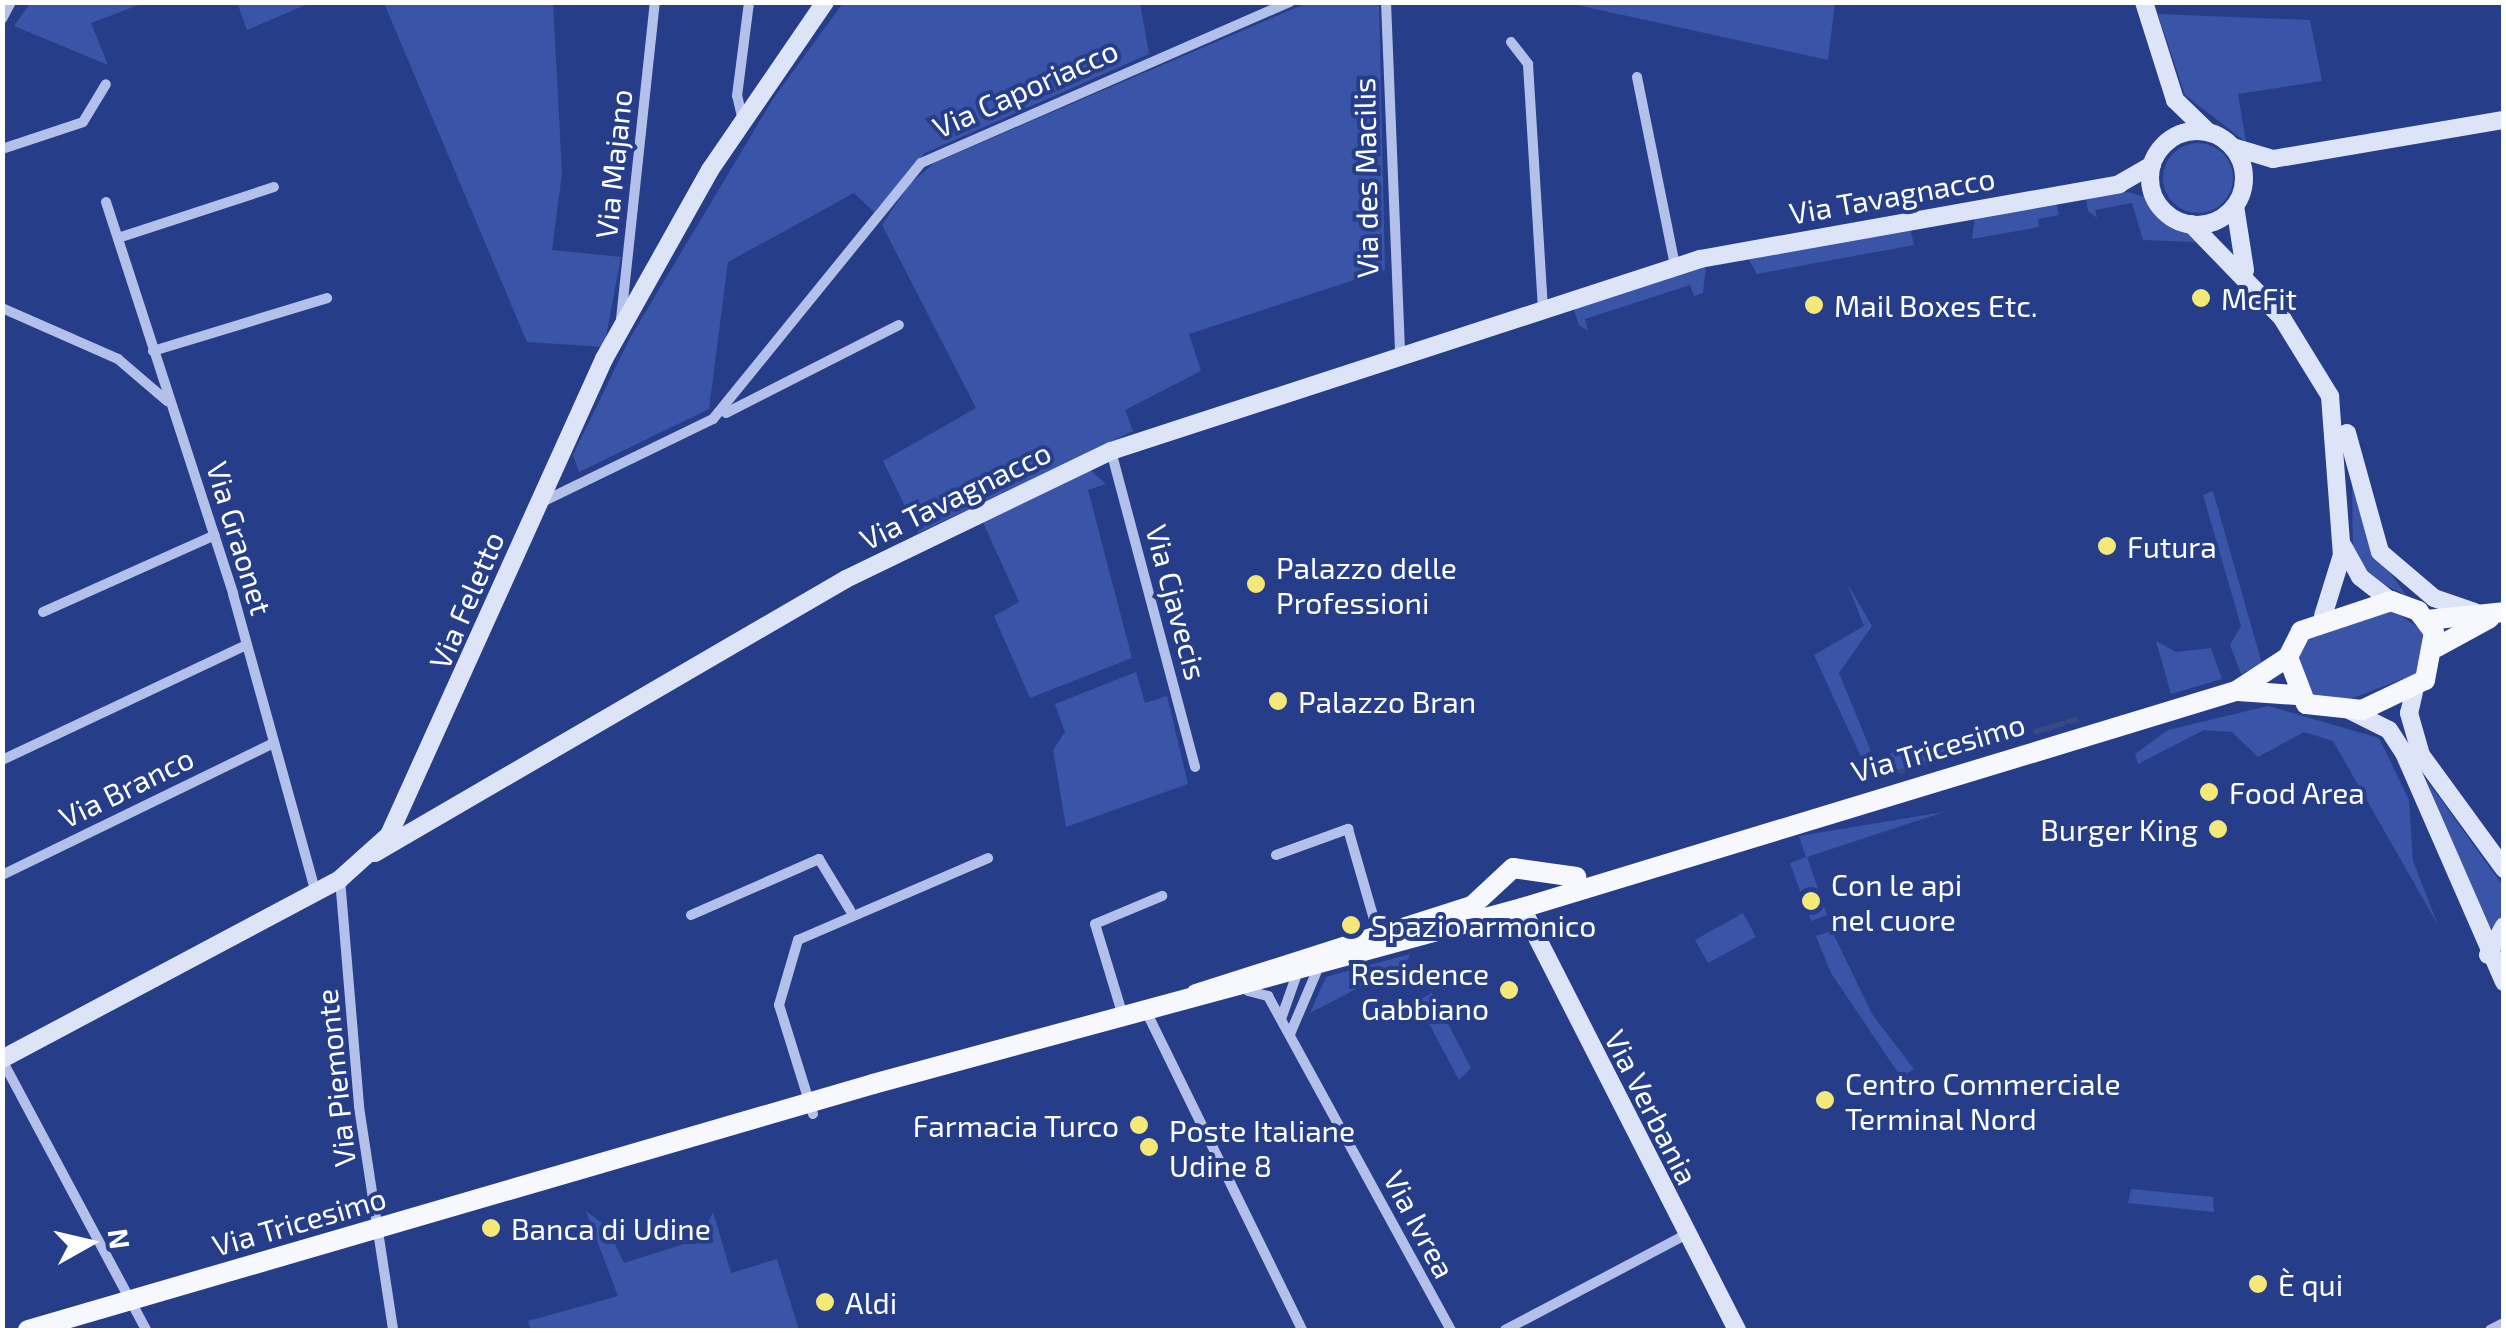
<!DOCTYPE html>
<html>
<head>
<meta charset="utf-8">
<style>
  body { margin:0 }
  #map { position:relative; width:2506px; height:1333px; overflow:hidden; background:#263d8a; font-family:"Exo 2",sans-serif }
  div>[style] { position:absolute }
  .green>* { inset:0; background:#3a55a7 }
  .round { border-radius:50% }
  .stream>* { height:5px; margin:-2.5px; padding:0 2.5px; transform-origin:2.5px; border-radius:2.5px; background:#394a82 }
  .street>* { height:10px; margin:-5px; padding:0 5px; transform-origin:5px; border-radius:5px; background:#b3c1ea }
  .secondary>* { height:18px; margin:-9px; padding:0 9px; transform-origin:9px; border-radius:9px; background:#dee4f8 }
  .secondary>.ring { margin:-9px; padding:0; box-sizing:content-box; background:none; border:18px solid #dee4f8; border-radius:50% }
  .primary>* { height:20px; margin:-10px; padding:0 10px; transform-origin:10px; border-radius:10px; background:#f7f8fe }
  .dots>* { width:28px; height:28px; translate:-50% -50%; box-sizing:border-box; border:5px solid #263d8a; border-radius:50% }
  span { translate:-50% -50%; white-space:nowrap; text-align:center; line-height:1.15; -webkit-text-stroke:8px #263d8a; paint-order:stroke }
  .street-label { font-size:30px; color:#fff }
  .poi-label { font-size:30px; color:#fff }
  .left { translate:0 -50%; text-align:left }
  .right { translate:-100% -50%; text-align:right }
  .frame { position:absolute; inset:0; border:5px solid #fff; pointer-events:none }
  .north { position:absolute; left:40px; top:1193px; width:100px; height:100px; -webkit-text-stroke:8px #263d8a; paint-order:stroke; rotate:82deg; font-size:28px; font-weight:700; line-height:40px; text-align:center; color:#fff }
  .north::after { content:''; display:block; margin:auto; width:35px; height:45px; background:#fff; clip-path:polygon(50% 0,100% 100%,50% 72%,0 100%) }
</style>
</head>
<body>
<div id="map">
  <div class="green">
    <i style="clip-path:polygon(31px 2px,144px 2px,144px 3px,91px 23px,108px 65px,14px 26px)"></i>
    <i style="clip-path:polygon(237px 2px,310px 2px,310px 3px,247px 30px)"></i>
    <i style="clip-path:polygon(384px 3px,553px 3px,562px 173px,552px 250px,621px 257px,604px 347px,527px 342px)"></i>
    <i style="clip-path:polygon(843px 3px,1140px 3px,1149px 54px,925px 153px,874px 212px,854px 193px,728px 262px,709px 409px,579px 472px,573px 455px,630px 338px,773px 99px)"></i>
    <i style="clip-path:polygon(1307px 3px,1379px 3px,1385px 270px,1189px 334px,1201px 371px,1125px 410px,1133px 431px,918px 533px,883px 461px,976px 408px,882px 225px,909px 185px,934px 163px)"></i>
    <i style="clip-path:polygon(1568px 3px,1835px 3px,1828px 60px)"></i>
    <i style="clip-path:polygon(2158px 14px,2310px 20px,2322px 81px,2238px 94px,2246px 142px,2185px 95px)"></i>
    <i class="round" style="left:2163px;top:143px;width:70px;height:70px"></i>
    <i style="clip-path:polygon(2128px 192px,2145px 197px,2196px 242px,2143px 240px,2132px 203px,2095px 210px,2097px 218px,2088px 211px,2086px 198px)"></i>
    <i style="clip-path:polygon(2056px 203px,2059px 215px,2038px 219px,2039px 227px,1972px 239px,1975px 217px)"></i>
    <i style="clip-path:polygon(1910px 228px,1914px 245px,1757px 274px,1747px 256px)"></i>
    <i style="clip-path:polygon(1706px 265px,1703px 293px,1694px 296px,1690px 285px,1585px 319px,1588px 331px,1579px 325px,1573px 307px)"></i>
    <i style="clip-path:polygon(1090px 470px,1106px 484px,1088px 490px,1132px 658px,1030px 698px,994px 616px,1019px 602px,983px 522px)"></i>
    <i style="clip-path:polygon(2352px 480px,2370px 545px,2406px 595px,2374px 580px,2353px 550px)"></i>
    <i style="clip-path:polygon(2213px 491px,2262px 664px,2241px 674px,2230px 645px,2241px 626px,2203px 495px)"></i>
    <i style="clip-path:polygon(1847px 583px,1872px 626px,1839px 673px,1871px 751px,1861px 757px,1814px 655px,1864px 626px)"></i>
    <i style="clip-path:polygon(2393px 610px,2424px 632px,2421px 672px,2345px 701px,2311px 695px,2297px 661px,2312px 633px)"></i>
    <i style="clip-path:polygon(2156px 641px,2176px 652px,2211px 648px,2222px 679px,2171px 694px)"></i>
    <i style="clip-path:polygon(1136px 672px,1145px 703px,1167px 696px,1188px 784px,1066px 827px,1053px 750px,1065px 732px,1055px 704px)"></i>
    <i style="clip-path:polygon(2268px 706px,2379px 738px,2409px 800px,2413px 861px,2438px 925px,2333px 741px,2304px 732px,2258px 757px,2232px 732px,2204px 730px,2138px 764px,2135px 754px,2168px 730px)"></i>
    <i style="clip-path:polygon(2011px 728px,2015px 740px,1874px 781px,1891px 753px,1911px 746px,1915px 758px)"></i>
    <i style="clip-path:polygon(2426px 779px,2503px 886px,2503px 918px,2488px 933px)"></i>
    <i style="clip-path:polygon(1944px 812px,1807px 857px,1827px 915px,1811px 921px,1790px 863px,1806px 857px,1799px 836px)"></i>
    <i style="clip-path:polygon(1743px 913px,1756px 937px,1708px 963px,1695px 940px)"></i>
    <i style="clip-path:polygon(1832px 931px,1872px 1014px,1914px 1069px,1901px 1077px,1831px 973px,1816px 936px)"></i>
    <i style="clip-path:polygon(1410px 954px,1406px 963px,1310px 1013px,1326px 977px)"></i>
    <i style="clip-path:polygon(1432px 993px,1471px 1068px,1459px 1080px,1417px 1001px)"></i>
    <i style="clip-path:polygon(2131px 1189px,2213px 1197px,2214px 1212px,2128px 1203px)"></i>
    <i style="clip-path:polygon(586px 1211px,606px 1226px,624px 1263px,700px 1239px,713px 1212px,731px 1273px,777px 1259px,799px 1330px,531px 1330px,528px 1321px,618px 1296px)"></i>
  </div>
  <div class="stream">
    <i style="left:2068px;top:721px;width:8px;rotate:-14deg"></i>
    <i style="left:2035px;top:731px;width:29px;rotate:-16deg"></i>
    <i style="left:1875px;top:778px;width:146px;rotate:-16.3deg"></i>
  </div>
  <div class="street">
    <i style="left:1386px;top:2px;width:349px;rotate:87.7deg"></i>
    <i style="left:2px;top:19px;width:19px;rotate:-62deg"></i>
    <i style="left:1511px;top:42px;width:28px;rotate:52deg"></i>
    <i style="left:1528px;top:64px;width:244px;rotate:86.5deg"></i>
    <i style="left:1637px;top:77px;width:193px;rotate:78.6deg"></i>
    <i style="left:743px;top:121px;width:26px;rotate:-103deg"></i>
    <i style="left:737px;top:96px;width:95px;rotate:-82.7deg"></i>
    <i style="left:2px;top:149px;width:85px;rotate:-18.4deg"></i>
    <i style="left:83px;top:122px;width:44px;rotate:-58.8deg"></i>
    <i style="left:106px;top:202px;width:412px;rotate:72deg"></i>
    <i style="left:233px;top:594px;width:310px;rotate:74.5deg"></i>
    <i style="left:118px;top:238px;width:164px;rotate:-18.1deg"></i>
    <i style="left:2px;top:308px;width:127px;rotate:23.7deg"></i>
    <i style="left:118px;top:359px;width:65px;rotate:40.6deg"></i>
    <i style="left:621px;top:319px;width:319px;rotate:-83.9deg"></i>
    <i style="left:153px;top:351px;width:182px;rotate:-16.9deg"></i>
    <i style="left:726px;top:413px;width:194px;rotate:-27deg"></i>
    <i style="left:1111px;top:451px;width:327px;rotate:75.1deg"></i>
    <i style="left:542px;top:502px;width:190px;rotate:-25.9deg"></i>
    <i style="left:713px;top:419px;width:330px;rotate:-50.9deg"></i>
    <i style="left:921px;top:163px;width:403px;rotate:-23.6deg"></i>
    <i style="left:43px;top:612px;width:188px;rotate:-24.1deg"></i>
    <i style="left:2px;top:760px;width:270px;rotate:-25.2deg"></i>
    <i style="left:1276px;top:855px;width:77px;rotate:-19.9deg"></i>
    <i style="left:1348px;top:829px;width:108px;rotate:73.9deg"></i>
    <i style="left:2px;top:875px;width:298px;rotate:-25.9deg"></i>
    <i style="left:340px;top:879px;width:229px;rotate:85.2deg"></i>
    <i style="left:359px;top:1107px;width:226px;rotate:81.3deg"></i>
    <i style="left:691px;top:915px;width:140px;rotate:-23.6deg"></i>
    <i style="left:819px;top:859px;width:60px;rotate:58.7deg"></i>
    <i style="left:1248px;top:991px;width:21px;rotate:14deg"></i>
    <i style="left:1268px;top:996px;width:381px;rotate:61.3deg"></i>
    <i style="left:1145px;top:1009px;width:357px;rotate:63.9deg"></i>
    <i style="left:1123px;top:1016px;width:96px;rotate:-106.9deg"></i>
    <i style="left:1095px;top:924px;width:73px;rotate:-22.7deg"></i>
    <i style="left:1281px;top:1019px;width:51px;rotate:-70.5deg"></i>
    <i style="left:1290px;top:1034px;width:74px;rotate:-66.9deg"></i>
    <i style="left:2px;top:1060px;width:306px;rotate:61.9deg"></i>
    <i style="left:813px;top:1114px;width:114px;rotate:-107.3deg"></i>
    <i style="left:779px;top:1005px;width:68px;rotate:-73.7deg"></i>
    <i style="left:798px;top:940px;width:207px;rotate:-23.3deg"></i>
    <i style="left:1505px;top:1330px;width:206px;rotate:-27.8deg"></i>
    <i style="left:2490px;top:1330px;width:16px;rotate:-27deg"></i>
  </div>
  <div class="secondary">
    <i style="left:2144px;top:2px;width:103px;rotate:72.4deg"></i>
    <i style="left:2175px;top:100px;width:46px;rotate:44.1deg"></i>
    <i class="ring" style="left:2150px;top:131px;width:76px;height:76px"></i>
    <i style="left:2233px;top:147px;width:42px;rotate:16.7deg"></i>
    <i style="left:2273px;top:159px;width:234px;rotate:-9.6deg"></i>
    <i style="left:2235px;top:206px;width:65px;rotate:81.1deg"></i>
    <i style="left:2191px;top:224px;width:131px;rotate:45.9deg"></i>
    <i style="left:2282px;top:318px;width:92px;rotate:58.4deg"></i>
    <i style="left:2330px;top:396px;width:159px;rotate:85.7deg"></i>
    <i style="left:2342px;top:555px;width:64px;rotate:107.3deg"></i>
    <i style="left:2347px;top:433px;width:123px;rotate:74.5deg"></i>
    <i style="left:2380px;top:552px;width:71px;rotate:40.4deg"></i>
    <i style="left:2434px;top:598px;width:43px;rotate:18.9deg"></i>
    <i style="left:2343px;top:546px;width:35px;rotate:61deg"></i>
    <i style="left:2360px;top:577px;width:39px;rotate:38deg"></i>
    <i style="left:2414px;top:692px;width:22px;rotate:103deg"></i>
    <i style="left:2409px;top:713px;width:44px;rotate:74.1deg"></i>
    <i style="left:2421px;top:755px;width:141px;rotate:53.9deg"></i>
    <i style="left:2351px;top:711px;width:42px;rotate:26.6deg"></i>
    <i style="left:2389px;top:730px;width:27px;rotate:57deg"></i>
    <i style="left:2404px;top:753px;width:250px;rotate:66.4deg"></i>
    <i style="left:375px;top:853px;width:545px;rotate:-30.19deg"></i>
    <i style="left:846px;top:579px;width:294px;rotate:-25.8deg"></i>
    <i style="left:1111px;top:451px;width:620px;rotate:-18.05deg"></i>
    <i style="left:1700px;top:259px;width:426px;rotate:-10.1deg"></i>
    <i style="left:2119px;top:184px;width:38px;rotate:-30deg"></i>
    <i style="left:1522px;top:908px;width:474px;rotate:63deg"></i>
    <i style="left:2488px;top:955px;width:33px;rotate:-61deg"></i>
    <i style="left:2px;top:1059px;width:383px;rotate:-28deg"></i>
    <i style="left:340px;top:879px;width:66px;rotate:-41.9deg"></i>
    <i style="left:389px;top:835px;width:522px;rotate:-65.69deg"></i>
    <i style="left:604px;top:359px;width:217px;rotate:-60.7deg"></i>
    <i style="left:710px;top:170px;width:204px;rotate:-55.6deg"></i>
  </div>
  <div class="primary">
    <i style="left:2391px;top:601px;width:29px;rotate:20deg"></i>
    <i style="left:2418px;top:611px;width:26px;rotate:53deg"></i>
    <i style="left:2434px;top:632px;width:49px;rotate:100.6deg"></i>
    <i style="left:2425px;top:680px;width:70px;rotate:154.5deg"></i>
    <i style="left:2362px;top:710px;width:56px;rotate:-173.9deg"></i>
    <i style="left:2306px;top:704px;width:50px;rotate:-111deg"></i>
    <i style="left:2288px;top:657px;width:29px;rotate:-63deg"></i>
    <i style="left:2301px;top:631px;width:95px;rotate:-18.4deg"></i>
    <i style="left:2427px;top:620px;width:77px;rotate:-5.9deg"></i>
    <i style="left:2437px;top:647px;width:60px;rotate:-28.7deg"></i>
    <i style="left:2238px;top:691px;width:59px;rotate:3.9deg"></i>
    <i style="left:1196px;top:994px;width:290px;rotate:-17.7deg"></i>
    <i style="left:1472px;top:906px;width:56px;rotate:-42.8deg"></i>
    <i style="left:1513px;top:868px;width:64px;rotate:8.1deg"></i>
    <i style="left:28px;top:1330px;width:880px;rotate:-16.23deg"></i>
    <i style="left:873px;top:1084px;width:672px;rotate:-15.17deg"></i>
    <i style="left:1522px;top:908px;width:746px;rotate:-16.91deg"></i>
    <i style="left:2236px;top:691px;width:62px;rotate:-33.2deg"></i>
  </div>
  <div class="dots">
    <i style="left:2201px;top:298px;background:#f3e878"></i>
    <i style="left:1814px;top:305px;background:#f3e878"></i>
    <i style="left:2107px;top:546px;background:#f3e878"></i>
    <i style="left:1256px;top:584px;background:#f3e878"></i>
    <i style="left:1278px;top:701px;background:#f3e878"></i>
    <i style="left:2209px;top:792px;background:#f3e878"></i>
    <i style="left:2218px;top:829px;background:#f3e878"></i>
    <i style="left:1811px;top:901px;background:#f3e878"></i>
    <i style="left:1351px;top:925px;background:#f3e878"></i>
    <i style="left:1509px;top:990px;background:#f3e878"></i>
    <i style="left:1825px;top:1100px;background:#f3e878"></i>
    <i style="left:1139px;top:1125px;background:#f3e878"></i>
    <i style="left:1149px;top:1147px;background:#f3e878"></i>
    <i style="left:491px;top:1228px;background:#f3e878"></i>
    <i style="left:2258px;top:1284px;background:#f3e878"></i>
    <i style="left:825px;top:1302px;background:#f3e878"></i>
  </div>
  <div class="street-label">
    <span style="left:1025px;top:88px;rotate:-24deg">Via Caporiacco</span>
    <span style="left:613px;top:164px;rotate:-84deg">Via Majano</span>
    <span style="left:1365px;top:178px;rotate:-91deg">Via des Macilis</span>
    <span style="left:1892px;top:195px;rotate:-10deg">Via Tavagnacco</span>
    <span style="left:955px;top:495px;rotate:-26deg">Via Tavagnacco</span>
    <span style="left:240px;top:538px;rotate:73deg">Via Graonet</span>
    <span style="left:466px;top:600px;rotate:-67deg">Via Feletto</span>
    <span style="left:1177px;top:602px;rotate:75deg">Via Cjavecis</span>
    <span style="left:1938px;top:747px;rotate:-16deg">Via Tricesimo</span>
    <span style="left:126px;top:787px;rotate:-26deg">Via Branco</span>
    <span style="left:335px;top:1078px;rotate:-96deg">Via Piemonte</span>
    <span style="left:1652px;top:1107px;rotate:63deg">Via Verbania</span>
    <span style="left:299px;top:1221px;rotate:-16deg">Via Tricesimo</span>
    <span style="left:1420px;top:1224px;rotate:62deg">Via Ivrea</span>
  </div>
  <div class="poi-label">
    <span class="left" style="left:2221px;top:298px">McFit</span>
    <span class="left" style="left:1834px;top:305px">Mail Boxes Etc.</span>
    <span class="left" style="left:2127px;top:546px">Futura</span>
    <span class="left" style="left:1276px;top:584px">Palazzo delle<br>Professioni</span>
    <span class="left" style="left:1298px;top:701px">Palazzo Bran</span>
    <span class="left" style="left:2229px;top:792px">Food Area</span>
    <span class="right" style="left:2198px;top:829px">Burger King</span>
    <span class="left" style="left:1831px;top:901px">Con le api<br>nel cuore</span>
    <span class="left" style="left:1371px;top:925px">Spazio armonico</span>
    <span class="right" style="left:1489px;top:990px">Residence<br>Gabbiano</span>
    <span class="left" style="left:1845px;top:1100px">Centro Commerciale<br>Terminal Nord</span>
    <span class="right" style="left:1119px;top:1125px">Farmacia Turco</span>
    <span class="left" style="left:1169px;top:1147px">Poste Italiane<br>Udine 8</span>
    <span class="left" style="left:511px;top:1228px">Banca di Udine</span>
    <span class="left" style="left:2278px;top:1284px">È qui</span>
    <span class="left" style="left:845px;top:1302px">Aldi</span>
  </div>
  <div class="frame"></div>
  <div class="north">N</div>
</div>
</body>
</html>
